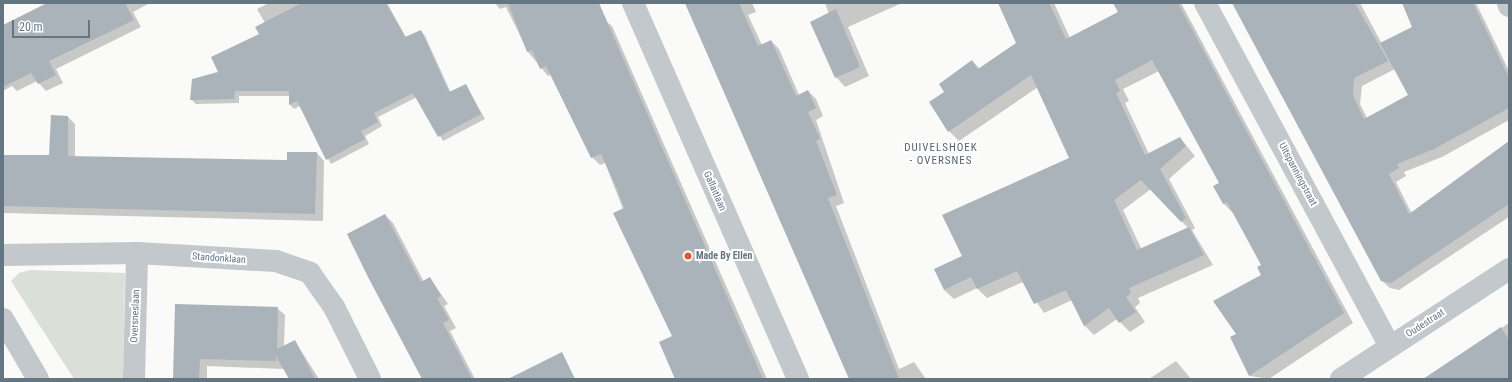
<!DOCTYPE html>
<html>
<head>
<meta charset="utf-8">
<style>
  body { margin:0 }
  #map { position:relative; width:1512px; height:382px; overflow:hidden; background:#fafaf8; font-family:"Roboto Condensed",sans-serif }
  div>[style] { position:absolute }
  .green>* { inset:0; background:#dadfd7 }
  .shadow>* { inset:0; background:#0003 }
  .building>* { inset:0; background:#aab3b9 }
  .minor>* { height:22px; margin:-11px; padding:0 11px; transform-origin:11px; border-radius:11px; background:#c3c8cc }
  .dots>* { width:11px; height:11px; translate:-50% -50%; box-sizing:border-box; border:2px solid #fff; border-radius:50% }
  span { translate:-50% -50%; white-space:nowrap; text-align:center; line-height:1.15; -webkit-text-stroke:4px #fff; paint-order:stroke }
  .street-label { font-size:10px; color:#657683 }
  .poi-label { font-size:10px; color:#657683; font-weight:700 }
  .left { translate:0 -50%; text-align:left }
  .neighbourhood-label { font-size:11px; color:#57646e; letter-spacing:1px }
  .frame { position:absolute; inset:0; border:4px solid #657683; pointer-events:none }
  .scale { position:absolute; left:12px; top:20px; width:78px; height:18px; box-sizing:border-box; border:2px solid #657683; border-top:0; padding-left:5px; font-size:12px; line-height:14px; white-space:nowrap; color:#657683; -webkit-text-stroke:3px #fff; paint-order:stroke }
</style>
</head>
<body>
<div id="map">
  <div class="green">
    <i style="clip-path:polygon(30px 270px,125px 273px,123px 379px,74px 379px,11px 281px,19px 273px)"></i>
  </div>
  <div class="shadow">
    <i style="clip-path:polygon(48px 3px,150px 3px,133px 12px,141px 27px,56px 69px,63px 83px,46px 91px,37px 81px,17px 91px,12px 86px,3px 91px,3px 26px)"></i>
    <i style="clip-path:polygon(269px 3px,387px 3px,406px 37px,421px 31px,425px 36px,451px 93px,466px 85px,485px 119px,443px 141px,417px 97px,378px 117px,382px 126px,365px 136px,369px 144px,331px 164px,300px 106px,294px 109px,290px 105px,290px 96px,239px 96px,239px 103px,196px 104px,191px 99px,260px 34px,265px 23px,257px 9px)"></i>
    <i style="clip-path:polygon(495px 3px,582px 3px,612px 26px,767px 379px,676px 379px,673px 337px,605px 163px,600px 165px,592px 157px,552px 74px,548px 76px,528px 52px,506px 7px,500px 9px)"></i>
    <i style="clip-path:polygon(685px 3px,752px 3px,756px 12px,748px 15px,762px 45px,771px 41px,779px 49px,799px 95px,808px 91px,816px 99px,823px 116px,816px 120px,844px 203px,836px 206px,899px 369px,914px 362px,926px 379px,850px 379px)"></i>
    <i style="clip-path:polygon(825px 3px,902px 3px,848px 27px,869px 76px,845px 87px,836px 77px,829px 14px)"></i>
    <i style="clip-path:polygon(evenodd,999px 3px,1054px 3px,1070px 38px,1119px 12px,1114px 3px,1181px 3px,1353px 323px,1269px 379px,1250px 376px,1231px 338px,1237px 334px,1262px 275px,1263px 265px,1233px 213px,1224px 204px,1221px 183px,1159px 71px,1123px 89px,1129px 101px,1125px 103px,1149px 154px,1180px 138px,1195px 156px,1169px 179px,1195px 228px,1192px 230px,1213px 265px,1138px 298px,1140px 303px,1135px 307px,1145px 322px,1130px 332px,1117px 319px,1094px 335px,1084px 325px,1072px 300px,1044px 313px,1023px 282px,987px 298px,977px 288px,954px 299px,944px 290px,963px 257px,1071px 158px,1038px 87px,959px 141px,949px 131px,946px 92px,972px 61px,980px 69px,1018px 43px,999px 3px,1151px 189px,1188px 228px,1142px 250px,1123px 210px,1151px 189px)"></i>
    <i style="clip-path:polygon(evenodd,1234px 3px,1360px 3px,1382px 44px,1414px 27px,1403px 3px,1476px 3px,1509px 71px,1509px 120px,1442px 157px,1404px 172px,1406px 176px,1396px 182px,1412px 214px,1509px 143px,1509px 217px,1399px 290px,1390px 288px,1381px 280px,1234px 3px,1395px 69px,1409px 96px,1367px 118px,1360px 104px,1362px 86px,1395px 69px)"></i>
    <i style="clip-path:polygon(68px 117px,75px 124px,75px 157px,288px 161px,317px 153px,324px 161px,323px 221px,3px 213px,3px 156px,50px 156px)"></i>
    <i style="clip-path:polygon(385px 215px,393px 223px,424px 282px,430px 278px,448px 304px,444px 306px,456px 328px,450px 331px,475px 379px,423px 379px)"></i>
    <i style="clip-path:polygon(176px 305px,277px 308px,285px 315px,284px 346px,295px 341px,319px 379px,290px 379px,284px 369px,207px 366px,207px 379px,174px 379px)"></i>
    <i style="clip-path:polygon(1509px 323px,1509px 379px,1427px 379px,1477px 344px)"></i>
    <i style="clip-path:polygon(1176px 361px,1191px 379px,1149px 379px)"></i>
  </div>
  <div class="building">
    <i style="clip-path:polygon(47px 3px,125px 3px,134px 20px,49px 61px,56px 75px,38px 84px,31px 73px,3px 87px,3px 25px)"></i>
    <i style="clip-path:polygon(302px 3px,386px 3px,405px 37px,421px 30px,449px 92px,466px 84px,481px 114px,438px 137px,413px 93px,374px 113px,378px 122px,361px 131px,365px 139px,326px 160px,297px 101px,289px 105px,289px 91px,235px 91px,234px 99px,190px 100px,192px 79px,218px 72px,211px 57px,259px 34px,255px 27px)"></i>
    <i style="clip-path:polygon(508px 3px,599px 3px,763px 379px,675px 379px,659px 342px,672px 336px,613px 213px,624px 208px,617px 189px,601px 154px,591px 158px,546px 66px,540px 69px,532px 50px,527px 52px)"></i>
    <i style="clip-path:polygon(685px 3px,739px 3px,758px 46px,771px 40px,796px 96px,808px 90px,816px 108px,808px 112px,820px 139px,816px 141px,837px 195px,828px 198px,899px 379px,849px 379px)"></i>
    <i style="clip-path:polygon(998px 3px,1049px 3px,1066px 39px,1118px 12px,1113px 3px,1178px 3px,1344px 313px,1249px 376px,1230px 337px,1236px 334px,1213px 301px,1261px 275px,1257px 267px,1261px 265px,1227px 202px,1223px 204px,1213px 186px,1219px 183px,1152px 60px,1115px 80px,1120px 91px,1116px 93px,1145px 155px,1180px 137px,1186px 146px,1160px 169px,1186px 218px,1181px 222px,1141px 180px,1114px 200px,1137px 250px,1189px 227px,1204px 255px,1129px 288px,1131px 293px,1126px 297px,1136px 312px,1119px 323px,1109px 308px,1084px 326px,1066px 290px,1034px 304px,1017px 271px,977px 289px,971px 277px,944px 290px,934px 269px,962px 256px,942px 215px,1069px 158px,1031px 75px,948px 132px,929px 102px,944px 92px,939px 84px,972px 60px,978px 69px,1016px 43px)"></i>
    <i style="clip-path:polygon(1232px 3px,1355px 3px,1388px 61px,1354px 78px,1353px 95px,1364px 119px,1408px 95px,1380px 43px,1412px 27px,1402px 3px,1473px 3px,1509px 78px,1509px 108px,1434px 149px,1397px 164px,1399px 168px,1389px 174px,1409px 214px,1509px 141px,1509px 204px,1391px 283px,1381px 281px)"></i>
    <i style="clip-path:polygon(836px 9px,860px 67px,835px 78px,810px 22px)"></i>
    <i style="clip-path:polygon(51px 115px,68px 116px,68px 156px,287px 160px,287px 152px,317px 152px,315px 214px,3px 206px,3px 155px,49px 155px)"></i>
    <i style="clip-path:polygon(385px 214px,421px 282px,430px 277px,441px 296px,437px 298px,449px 320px,443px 323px,472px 379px,422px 379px,368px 277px,347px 234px)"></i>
    <i style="clip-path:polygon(175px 304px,278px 307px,277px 349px,295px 340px,315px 379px,289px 379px,276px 356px,276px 361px,200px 359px,199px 379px,173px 379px)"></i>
    <i style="clip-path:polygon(1501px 327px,1509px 340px,1509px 379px,1423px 379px)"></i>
    <i style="clip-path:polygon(562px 352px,575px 379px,508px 379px)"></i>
  </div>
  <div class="minor">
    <i style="left:633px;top:3px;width:411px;rotate:66.3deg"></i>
    <i style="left:1205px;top:3px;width:390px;rotate:61.7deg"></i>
    <i style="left:1508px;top:3px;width:3px;rotate:72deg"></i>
    <i style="left:3px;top:255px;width:134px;rotate:-0.9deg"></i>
    <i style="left:137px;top:253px;width:139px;rotate:3.3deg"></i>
    <i style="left:276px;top:261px;width:36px;rotate:19deg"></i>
    <i style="left:310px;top:273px;width:42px;rotate:54.8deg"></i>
    <i style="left:334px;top:307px;width:80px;rotate:63.4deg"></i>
    <i style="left:3px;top:319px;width:69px;rotate:59.7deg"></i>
    <i style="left:134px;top:379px;width:126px;rotate:-88.6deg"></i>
    <i style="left:1341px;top:379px;width:201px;rotate:-33.2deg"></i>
  </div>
  <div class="dots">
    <i style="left:688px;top:256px;background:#e4572e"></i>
  </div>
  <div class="street-label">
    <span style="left:1298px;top:174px;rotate:62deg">Uitspanningstraat</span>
    <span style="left:715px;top:191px;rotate:66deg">Gallaitlaan</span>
    <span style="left:219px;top:258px;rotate:4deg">Standonklaan</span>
    <span style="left:135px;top:316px;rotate:-88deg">Oversneslaan</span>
    <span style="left:1425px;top:323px;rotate:-33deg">Oudestraat</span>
  </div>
  <div class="poi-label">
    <span class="left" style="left:696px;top:256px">Made By Ellen</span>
  </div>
  <div class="neighbourhood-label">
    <span style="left:941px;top:155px">DUIVELSHOEK<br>- OVERSNES</span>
  </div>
  <div class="frame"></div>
  <div class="scale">20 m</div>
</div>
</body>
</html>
